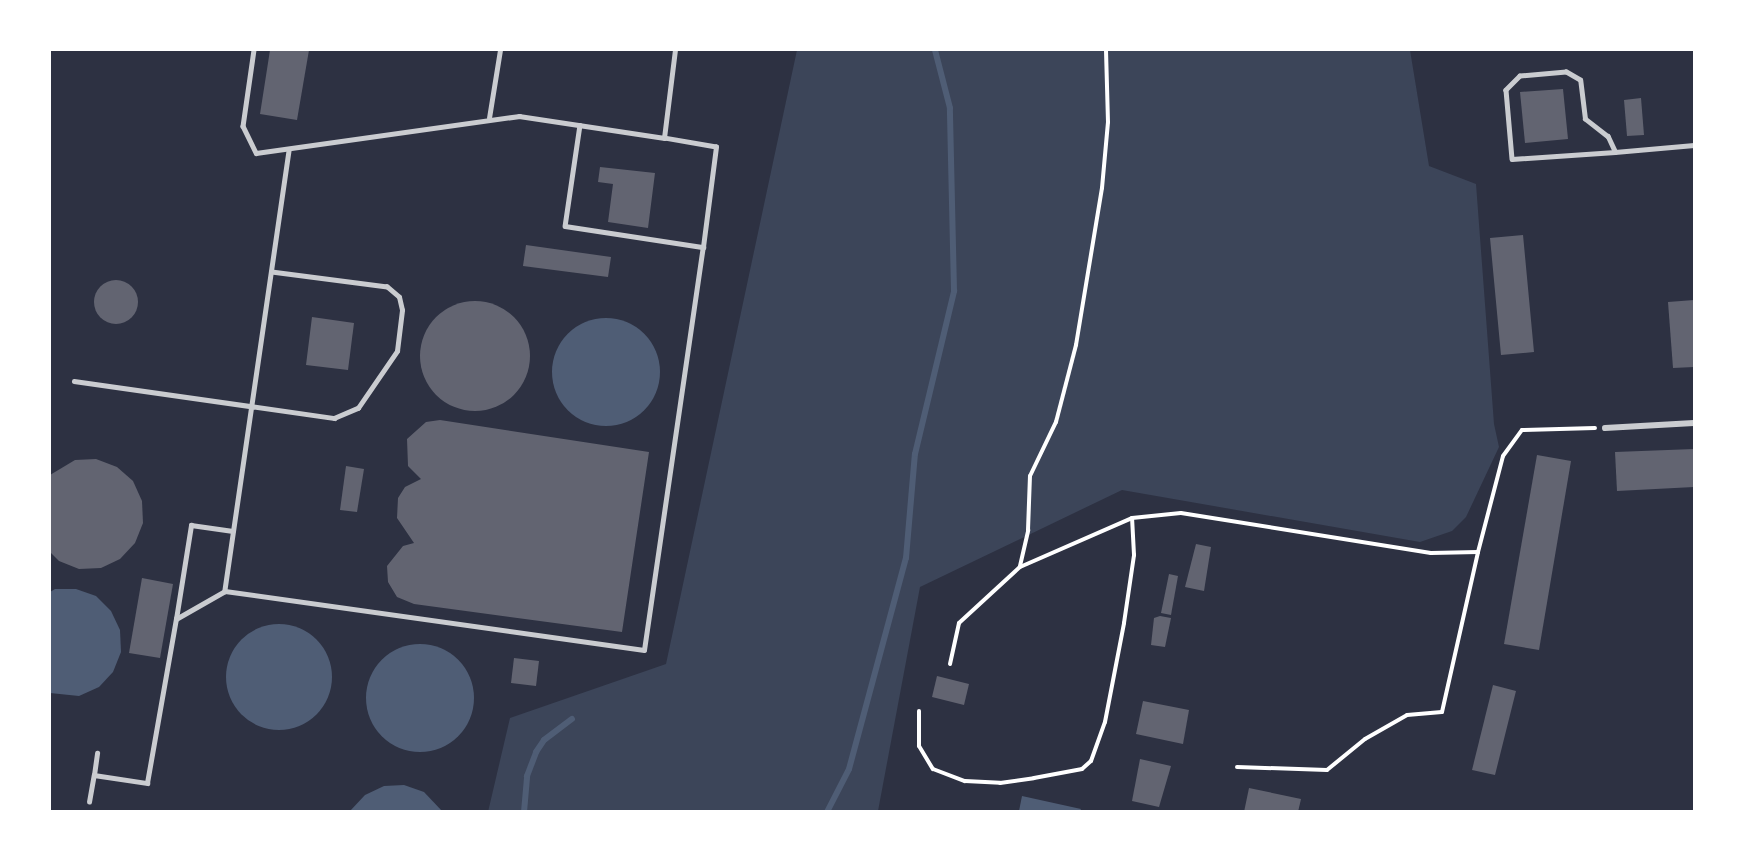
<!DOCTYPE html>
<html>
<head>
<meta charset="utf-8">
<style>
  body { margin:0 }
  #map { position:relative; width:1744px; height:861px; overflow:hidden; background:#2d3142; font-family:Helvetica,sans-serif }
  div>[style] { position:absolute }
  .green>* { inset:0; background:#3c4559 }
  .water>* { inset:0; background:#4f5d75 }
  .round { border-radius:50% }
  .stream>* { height:6px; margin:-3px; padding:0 3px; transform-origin:3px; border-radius:3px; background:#4f5d75 }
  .building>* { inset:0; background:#626471 }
  .path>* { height:4px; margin:-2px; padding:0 2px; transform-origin:2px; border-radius:2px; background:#fff }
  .service>* { height:4.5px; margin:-2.25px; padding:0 2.25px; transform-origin:2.25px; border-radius:2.25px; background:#caccd0 }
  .minor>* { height:6px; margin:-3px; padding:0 3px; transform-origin:3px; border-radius:3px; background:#caccd0 }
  span { translate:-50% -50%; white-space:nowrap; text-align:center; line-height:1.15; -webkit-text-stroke:6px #fff; paint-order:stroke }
  .frame { position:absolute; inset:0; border:51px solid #fff; pointer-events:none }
</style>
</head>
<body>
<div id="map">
  <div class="green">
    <i style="clip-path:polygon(797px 50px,1410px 50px,1429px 166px,1476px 184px,1494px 424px,1499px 447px,1466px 517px,1452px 531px,1420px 542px,1122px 490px,920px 587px,878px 811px,488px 812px,510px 718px,666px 664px)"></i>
  </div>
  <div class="water">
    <i class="round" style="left:552px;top:318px;width:108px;height:108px"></i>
    <i style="clip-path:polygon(55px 589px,76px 589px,96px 596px,111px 611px,120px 630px,121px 652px,113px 672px,99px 687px,79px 696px,50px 693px,50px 592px)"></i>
    <i class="round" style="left:226px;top:624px;width:106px;height:106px"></i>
    <i class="round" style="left:366px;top:644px;width:108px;height:108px"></i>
    <i style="clip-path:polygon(404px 785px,424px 792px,442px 811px,350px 811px,365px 795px,384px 786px)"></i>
    <i style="clip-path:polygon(1022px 796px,1081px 809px,1080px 811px,1019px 811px)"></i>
  </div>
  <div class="stream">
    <i style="left:524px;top:812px;width:36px;rotate:-85deg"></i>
    <i style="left:527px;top:776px;width:26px;rotate:-69deg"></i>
    <i style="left:536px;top:752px;width:14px;rotate:-56deg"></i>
    <i style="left:544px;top:740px;width:35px;rotate:-37deg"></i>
    <i style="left:827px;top:812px;width:48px;rotate:-62.9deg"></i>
    <i style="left:849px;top:769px;width:219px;rotate:-74.9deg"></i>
    <i style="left:906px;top:558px;width:104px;rotate:-85.1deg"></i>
    <i style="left:915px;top:454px;width:168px;rotate:-76.5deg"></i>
    <i style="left:954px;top:291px;width:183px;rotate:-91.3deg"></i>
    <i style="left:950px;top:108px;width:60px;rotate:-104.5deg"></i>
  </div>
  <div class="building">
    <i style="clip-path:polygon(270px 50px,309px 50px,297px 120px,260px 114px)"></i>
    <i style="clip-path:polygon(1563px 89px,1568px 139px,1525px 143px,1520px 92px)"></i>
    <i style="clip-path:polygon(1641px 98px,1644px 135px,1627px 136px,1624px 100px)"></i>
    <i style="clip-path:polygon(600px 167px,655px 173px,648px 228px,608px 222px,613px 184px,598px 182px)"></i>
    <i style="clip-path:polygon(1523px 235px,1534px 352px,1501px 355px,1490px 238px)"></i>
    <i style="clip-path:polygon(526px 245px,611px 257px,608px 277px,523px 266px)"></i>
    <i class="round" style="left:94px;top:280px;width:44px;height:44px"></i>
    <i style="clip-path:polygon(1694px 300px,1694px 367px,1673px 368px,1668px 302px)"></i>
    <i class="round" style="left:420px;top:301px;width:110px;height:110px"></i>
    <i style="clip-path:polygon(312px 317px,354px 323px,348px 370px,306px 365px)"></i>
    <i style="clip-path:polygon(440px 420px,649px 452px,622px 632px,414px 604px,397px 597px,388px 582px,387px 566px,403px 546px,414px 543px,397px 518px,398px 498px,405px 487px,421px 479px,408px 466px,407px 439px,426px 422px)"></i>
    <i style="clip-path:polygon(1694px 449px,1694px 487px,1617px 491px,1615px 452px)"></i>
    <i style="clip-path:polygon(1537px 455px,1571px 461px,1539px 650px,1504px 644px)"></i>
    <i style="clip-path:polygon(96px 459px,117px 467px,133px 481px,142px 501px,143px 523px,135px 543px,120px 559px,101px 568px,79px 569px,59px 561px,50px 552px,50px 475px,75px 460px)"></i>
    <i style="clip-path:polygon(346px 466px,364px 469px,357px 512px,340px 510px)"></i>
    <i style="clip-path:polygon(1196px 544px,1211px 547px,1204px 591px,1185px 587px)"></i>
    <i style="clip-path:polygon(1169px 574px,1178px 576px,1171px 615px,1161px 613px)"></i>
    <i style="clip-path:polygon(142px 578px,173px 584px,160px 658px,129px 653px)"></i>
    <i style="clip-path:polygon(1160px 616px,1171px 618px,1165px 647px,1151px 645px,1154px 618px)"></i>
    <i style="clip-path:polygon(514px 658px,539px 661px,536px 686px,511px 683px)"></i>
    <i style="clip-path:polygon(937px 676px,969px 684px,964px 705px,932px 697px)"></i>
    <i style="clip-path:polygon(1493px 685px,1516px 691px,1495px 775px,1472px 770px)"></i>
    <i style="clip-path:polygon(1143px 701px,1189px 710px,1183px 744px,1136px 734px)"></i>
    <i style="clip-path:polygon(1140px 759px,1171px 766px,1159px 807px,1132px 801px)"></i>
    <i style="clip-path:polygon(1249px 788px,1301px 799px,1298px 812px,1244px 812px)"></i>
  </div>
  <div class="path">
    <i style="left:1020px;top:566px;width:37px;rotate:-77deg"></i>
    <i style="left:1028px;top:530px;width:54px;rotate:-87.9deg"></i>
    <i style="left:1030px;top:476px;width:60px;rotate:-64.3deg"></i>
    <i style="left:1056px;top:422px;width:80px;rotate:-75.4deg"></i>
    <i style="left:1076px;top:345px;width:159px;rotate:-80.6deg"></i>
    <i style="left:1102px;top:188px;width:66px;rotate:-84.8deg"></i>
    <i style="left:1108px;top:122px;width:72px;rotate:-91.6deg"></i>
    <i style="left:950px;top:664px;width:42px;rotate:-77.6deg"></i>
    <i style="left:959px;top:623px;width:83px;rotate:-42.6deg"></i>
    <i style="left:1020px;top:567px;width:122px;rotate:-23.6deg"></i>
    <i style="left:1132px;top:518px;width:49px;rotate:-5.8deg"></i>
    <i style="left:1181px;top:513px;width:253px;rotate:9.1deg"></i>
    <i style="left:1431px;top:553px;width:47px;rotate:-1.2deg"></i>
    <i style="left:1478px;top:552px;width:99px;rotate:-75.4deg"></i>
    <i style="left:1503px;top:456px;width:32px;rotate:-54deg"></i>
    <i style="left:1522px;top:430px;width:73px;rotate:-1.6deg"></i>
    <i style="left:919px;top:711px;width:35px;rotate:90deg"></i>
    <i style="left:919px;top:746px;width:27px;rotate:59deg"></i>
    <i style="left:933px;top:769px;width:34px;rotate:21deg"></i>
    <i style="left:965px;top:781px;width:35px;rotate:3deg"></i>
    <i style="left:1000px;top:783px;width:34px;rotate:-8deg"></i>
    <i style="left:1034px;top:778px;width:49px;rotate:-10.6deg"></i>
    <i style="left:1082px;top:769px;width:12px;rotate:-42deg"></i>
    <i style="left:1091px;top:761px;width:41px;rotate:-70.3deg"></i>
    <i style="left:1105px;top:722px;width:101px;rotate:-79.1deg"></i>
    <i style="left:1124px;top:623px;width:69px;rotate:-81.6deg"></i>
    <i style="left:1134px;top:555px;width:37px;rotate:-93deg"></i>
    <i style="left:1237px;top:767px;width:90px;rotate:1.9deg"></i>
    <i style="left:1327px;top:770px;width:49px;rotate:-39.2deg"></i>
    <i style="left:1365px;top:739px;width:48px;rotate:-29.7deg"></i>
    <i style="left:1407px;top:715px;width:35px;rotate:-5deg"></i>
    <i style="left:1442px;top:712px;width:164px;rotate:-77.3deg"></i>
  </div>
  <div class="service">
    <i style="left:254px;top:50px;width:77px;rotate:98.2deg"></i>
    <i style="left:243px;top:126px;width:30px;rotate:64deg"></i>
    <i style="left:256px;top:153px;width:266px;rotate:-8deg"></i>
    <i style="left:519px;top:116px;width:147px;rotate:8.6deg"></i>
    <i style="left:664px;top:138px;width:89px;rotate:-82.9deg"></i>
    <i style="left:489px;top:118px;width:69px;rotate:-80.8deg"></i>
    <i style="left:580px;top:125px;width:102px;rotate:98.4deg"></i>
    <i style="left:565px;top:226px;width:140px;rotate:8.7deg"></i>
    <i style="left:703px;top:247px;width:101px;rotate:-82.6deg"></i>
    <i style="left:716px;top:147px;width:53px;rotate:-170.2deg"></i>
    <i style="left:289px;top:151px;width:445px;rotate:98.3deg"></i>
    <i style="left:225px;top:591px;width:423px;rotate:8deg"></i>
    <i style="left:644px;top:650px;width:407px;rotate:-81.7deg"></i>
    <i style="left:1615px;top:152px;width:17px;rotate:-115deg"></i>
    <i style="left:1608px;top:137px;width:29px;rotate:-142deg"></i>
    <i style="left:1585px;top:119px;width:39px;rotate:-97deg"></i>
    <i style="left:1580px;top:80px;width:16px;rotate:-150deg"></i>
    <i style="left:1566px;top:72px;width:46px;rotate:175deg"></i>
    <i style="left:1520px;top:76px;width:20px;rotate:135deg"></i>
    <i style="left:1506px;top:90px;width:69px;rotate:85deg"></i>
    <i style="left:1512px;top:159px;width:103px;rotate:-3.9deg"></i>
    <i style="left:1615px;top:152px;width:79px;rotate:-5.1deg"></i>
    <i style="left:74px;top:381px;width:263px;rotate:8.1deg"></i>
    <i style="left:334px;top:418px;width:26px;rotate:-23deg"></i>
    <i style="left:358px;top:408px;width:69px;rotate:-55.6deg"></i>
    <i style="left:397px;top:351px;width:41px;rotate:-83deg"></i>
    <i style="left:402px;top:310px;width:13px;rotate:-103deg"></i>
    <i style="left:399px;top:297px;width:16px;rotate:-140deg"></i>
    <i style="left:387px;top:287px;width:116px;rotate:-172.6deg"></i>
    <i style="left:176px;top:619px;width:95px;rotate:-80.9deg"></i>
    <i style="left:191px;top:525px;width:42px;rotate:8.1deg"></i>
    <i style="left:94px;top:775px;width:22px;rotate:-82deg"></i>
    <i style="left:89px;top:802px;width:27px;rotate:-80deg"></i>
    <i style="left:94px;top:775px;width:54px;rotate:8.6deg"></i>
    <i style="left:147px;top:783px;width:167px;rotate:-80deg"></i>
    <i style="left:176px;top:619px;width:56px;rotate:-29.7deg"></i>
  </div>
  <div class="minor">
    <i style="left:1605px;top:428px;width:89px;rotate:-3.2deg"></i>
  </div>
  <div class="frame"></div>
</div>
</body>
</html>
